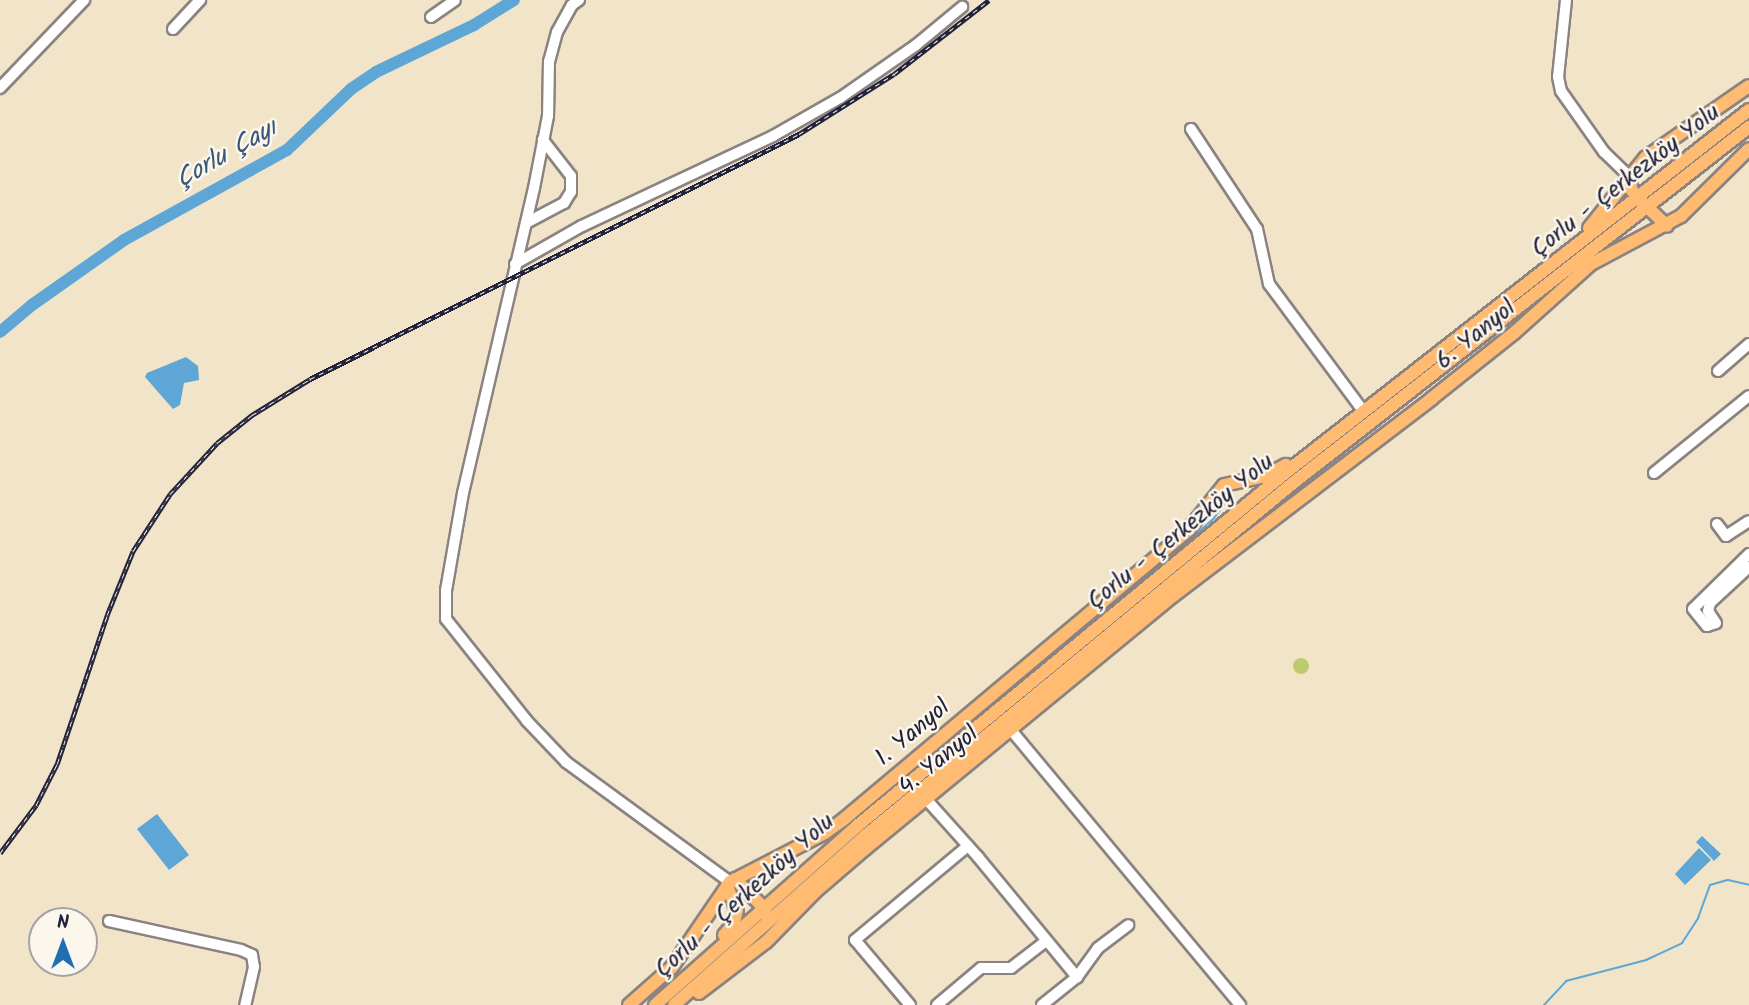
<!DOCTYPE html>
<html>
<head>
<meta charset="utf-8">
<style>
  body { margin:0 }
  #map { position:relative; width:1749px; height:1005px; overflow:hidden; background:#f2e4c8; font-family:Kalam,sans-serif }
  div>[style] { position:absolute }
  .green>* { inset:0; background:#becb6d }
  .round { border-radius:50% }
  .water>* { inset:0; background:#5ea6d5 }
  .stream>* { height:2px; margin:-1px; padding:0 1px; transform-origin:1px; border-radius:1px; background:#5ea6d5 }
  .river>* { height:12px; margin:-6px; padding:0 6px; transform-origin:6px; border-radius:6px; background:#5ea6d5 }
  .roads { filter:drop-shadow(2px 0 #8a8382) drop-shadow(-2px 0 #8a8382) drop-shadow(0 2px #8a8382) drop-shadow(0 -2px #8a8382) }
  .minor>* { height:10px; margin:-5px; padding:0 5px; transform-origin:5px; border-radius:5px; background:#fff }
  .major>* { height:12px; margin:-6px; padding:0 6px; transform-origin:6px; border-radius:6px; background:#febb71 }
  .rail>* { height:4.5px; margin-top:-2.25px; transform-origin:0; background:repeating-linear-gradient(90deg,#fbf7ec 0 5px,#22223b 0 10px); box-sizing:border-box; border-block:2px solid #22223b }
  span { translate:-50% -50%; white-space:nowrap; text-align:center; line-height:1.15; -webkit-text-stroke:5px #fbf7ec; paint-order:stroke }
  .street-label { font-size:24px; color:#22223b }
  .water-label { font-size:26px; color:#3a5779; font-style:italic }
  .north { position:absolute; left:28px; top:907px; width:70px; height:70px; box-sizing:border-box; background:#fbf7ec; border:2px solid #a4a2a5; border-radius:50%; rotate:0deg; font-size:19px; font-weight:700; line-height:28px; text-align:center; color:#22223b }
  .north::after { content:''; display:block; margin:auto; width:24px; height:32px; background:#1f6fb2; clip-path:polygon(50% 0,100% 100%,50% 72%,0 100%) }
</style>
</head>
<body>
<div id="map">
  <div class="green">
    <i class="round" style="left:1293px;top:658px;width:16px;height:16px"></i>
  </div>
  <div class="water">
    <i style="clip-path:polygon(186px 357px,198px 366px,199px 380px,184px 383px,180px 405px,173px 409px,145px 377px,147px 373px)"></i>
    <i style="clip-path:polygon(157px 814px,189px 855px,169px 870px,137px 829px)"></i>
    <i style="clip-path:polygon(1702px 836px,1721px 854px,1714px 861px,1696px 842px)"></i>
    <i style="clip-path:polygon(1699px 848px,1711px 860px,1685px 885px,1675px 874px)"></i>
  </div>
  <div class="stream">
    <i style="left:1090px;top:620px;width:131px;rotate:-38.8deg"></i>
    <i style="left:1192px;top:538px;width:30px;rotate:-42deg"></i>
    <i style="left:1214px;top:518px;width:30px;rotate:-53deg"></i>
    <i style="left:804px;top:851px;width:16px;rotate:-27deg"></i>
    <i style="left:1544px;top:1005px;width:33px;rotate:-47deg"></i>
    <i style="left:1566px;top:981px;width:83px;rotate:-14.7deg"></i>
    <i style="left:1646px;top:960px;width:40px;rotate:-25deg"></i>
    <i style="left:1682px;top:943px;width:30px;rotate:-57deg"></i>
    <i style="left:1698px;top:918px;width:35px;rotate:-70deg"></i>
    <i style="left:1710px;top:885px;width:19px;rotate:-16deg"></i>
    <i style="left:1728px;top:880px;width:22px;rotate:13deg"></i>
  </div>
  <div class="river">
    <i style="left:0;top:332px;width:42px;rotate:-40.2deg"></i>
    <i style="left:32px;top:305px;width:113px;rotate:-35.2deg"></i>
    <i style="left:124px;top:240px;width:186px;rotate:-28.9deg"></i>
    <i style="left:287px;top:150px;width:88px;rotate:-43.6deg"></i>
    <i style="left:351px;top:89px;width:30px;rotate:-34deg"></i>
    <i style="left:376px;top:72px;width:109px;rotate:-25.6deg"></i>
    <i style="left:474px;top:25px;width:47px;rotate:-32deg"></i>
  </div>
  <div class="roads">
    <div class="minor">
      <i style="left:579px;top:0;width:9px;rotate:144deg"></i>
      <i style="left:572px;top:5px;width:31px;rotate:119deg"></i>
      <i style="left:557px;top:32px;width:30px;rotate:105deg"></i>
      <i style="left:549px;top:61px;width:55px;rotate:91deg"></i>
      <i style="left:548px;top:116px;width:73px;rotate:101deg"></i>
      <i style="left:534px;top:188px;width:313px;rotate:103.1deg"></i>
      <i style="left:463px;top:493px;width:98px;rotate:99.9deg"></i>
      <i style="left:446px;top:590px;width:29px;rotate:90deg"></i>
      <i style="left:446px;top:619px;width:130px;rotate:51.5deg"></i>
      <i style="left:527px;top:721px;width:57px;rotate:46.4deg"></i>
      <i style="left:566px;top:762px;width:203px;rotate:36.2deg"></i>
      <i style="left:1566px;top:0;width:77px;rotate:95.9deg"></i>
      <i style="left:1558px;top:77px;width:14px;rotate:78deg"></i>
      <i style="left:1561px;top:91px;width:75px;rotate:54.8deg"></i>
      <i style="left:1604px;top:152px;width:36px;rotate:44deg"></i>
      <i style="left:431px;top:17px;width:29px;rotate:-35deg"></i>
      <i style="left:173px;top:29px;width:40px;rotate:-47deg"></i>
      <i style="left:0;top:88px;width:122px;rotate:-46.3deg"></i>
      <i style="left:1191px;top:129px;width:120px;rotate:56.6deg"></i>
      <i style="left:1257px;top:229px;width:56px;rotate:77.7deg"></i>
      <i style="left:1269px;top:284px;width:159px;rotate:53.4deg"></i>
      <i style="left:526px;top:223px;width:43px;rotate:-27.8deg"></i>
      <i style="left:564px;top:203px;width:13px;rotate:-58deg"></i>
      <i style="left:571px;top:192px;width:16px;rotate:-90deg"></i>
      <i style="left:571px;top:176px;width:46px;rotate:-127.9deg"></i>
      <i style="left:515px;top:264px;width:77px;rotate:-29.6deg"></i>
      <i style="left:582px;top:226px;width:211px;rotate:-25.2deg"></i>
      <i style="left:773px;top:136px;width:77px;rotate:-29.6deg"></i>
      <i style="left:840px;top:98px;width:93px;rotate:-34.9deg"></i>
      <i style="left:916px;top:45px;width:60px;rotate:-39.6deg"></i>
      <i style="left:1718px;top:371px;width:41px;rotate:-41.1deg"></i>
      <i style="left:1654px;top:473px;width:122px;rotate:-39deg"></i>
      <i style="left:1717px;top:524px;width:15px;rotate:53deg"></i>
      <i style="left:1726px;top:536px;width:27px;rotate:-33deg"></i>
      <i style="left:1749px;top:554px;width:78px;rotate:135.5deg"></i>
      <i style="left:1693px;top:609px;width:22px;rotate:51deg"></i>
      <i style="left:1707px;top:626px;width:9px;rotate:-18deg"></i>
      <i style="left:1716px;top:623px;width:14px;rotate:-124deg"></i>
      <i style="left:1708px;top:611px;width:8px;rotate:-76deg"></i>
      <i style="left:1710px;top:603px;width:53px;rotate:-42.7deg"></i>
      <i style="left:1011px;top:730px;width:358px;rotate:50.2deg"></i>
      <i style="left:926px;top:799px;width:78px;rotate:48.1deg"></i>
      <i style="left:978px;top:857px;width:156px;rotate:50.5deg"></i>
      <i style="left:109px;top:921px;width:135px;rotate:12.4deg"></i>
      <i style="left:241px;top:950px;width:12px;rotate:24deg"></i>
      <i style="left:252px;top:955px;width:12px;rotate:81deg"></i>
      <i style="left:254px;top:967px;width:39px;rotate:103deg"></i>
      <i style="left:910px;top:1005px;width:85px;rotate:-130.2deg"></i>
      <i style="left:855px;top:940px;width:147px;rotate:-39.8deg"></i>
      <i style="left:937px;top:1005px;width:57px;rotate:-40.1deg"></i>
      <i style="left:981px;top:968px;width:30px"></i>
      <i style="left:1011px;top:968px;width:44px;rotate:-37.6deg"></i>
      <i style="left:1042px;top:1005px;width:45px;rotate:-38.7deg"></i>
      <i style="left:1077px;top:977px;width:36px;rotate:-54deg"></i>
      <i style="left:1098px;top:948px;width:38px;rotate:-37deg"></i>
    </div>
    <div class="major">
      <i style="left:1630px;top:177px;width:12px;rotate:85deg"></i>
      <i style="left:1631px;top:189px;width:11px;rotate:52deg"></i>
      <i style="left:1638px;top:198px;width:40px;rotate:44deg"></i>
      <i style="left:1589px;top:228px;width:90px;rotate:-51.3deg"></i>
      <i style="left:1645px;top:158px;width:126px;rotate:-34.7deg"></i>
      <i style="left:735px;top:879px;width:40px;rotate:45deg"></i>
      <i style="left:763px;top:907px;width:9px;rotate:69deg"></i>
      <i style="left:724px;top:935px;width:16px;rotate:-50deg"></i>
      <i style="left:734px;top:923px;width:13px;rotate:-77deg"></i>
      <i style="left:737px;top:910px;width:26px;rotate:-113deg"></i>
      <i style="left:699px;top:993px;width:84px;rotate:-37.3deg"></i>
      <i style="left:766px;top:942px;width:71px;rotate:-45.6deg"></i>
      <i style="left:816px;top:891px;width:66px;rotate:-40.7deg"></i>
      <i style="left:866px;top:848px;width:387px;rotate:-39.4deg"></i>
      <i style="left:1165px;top:602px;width:335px;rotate:-37.3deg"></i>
      <i style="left:1431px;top:399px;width:106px;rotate:-38.5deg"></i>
      <i style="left:1514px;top:333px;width:103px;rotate:-41.9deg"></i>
      <i style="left:1591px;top:264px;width:102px;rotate:-28.1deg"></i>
      <i style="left:1681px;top:216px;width:95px;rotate:-44.6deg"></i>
      <i style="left:629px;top:1005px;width:57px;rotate:-41.5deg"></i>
      <i style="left:672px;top:967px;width:103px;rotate:-55.7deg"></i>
      <i style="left:730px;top:882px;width:107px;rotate:-27.3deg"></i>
      <i style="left:825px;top:833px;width:24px;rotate:-36deg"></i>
      <i style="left:844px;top:819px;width:451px;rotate:-40deg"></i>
      <i style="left:1189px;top:529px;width:56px;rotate:-51.5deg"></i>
      <i style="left:1224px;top:485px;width:40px;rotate:-12deg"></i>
      <i style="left:1263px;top:477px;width:26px;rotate:-28deg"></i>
      <i style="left:655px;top:1005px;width:270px;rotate:-41.5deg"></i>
      <i style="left:857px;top:826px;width:555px;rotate:-39.51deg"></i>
      <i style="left:1285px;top:473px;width:589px;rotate:-38.04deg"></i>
      <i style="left:674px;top:1005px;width:255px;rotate:-41.5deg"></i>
      <i style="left:865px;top:836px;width:555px;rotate:-39.51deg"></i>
      <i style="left:1293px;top:483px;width:579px;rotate:-37.98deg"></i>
    </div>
  </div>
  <div class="rail">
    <i style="left:0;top:853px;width:60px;rotate:-53.1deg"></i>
    <i style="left:36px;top:805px;width:46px;rotate:-62.9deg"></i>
    <i style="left:57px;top:764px;width:157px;rotate:-71.4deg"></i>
    <i style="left:107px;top:615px;width:69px;rotate:-67.9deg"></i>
    <i style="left:133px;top:551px;width:68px;rotate:-57deg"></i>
    <i style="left:170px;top:494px;width:69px;rotate:-47.3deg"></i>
    <i style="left:217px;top:443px;width:45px;rotate:-38.7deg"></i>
    <i style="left:252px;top:415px;width:68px;rotate:-31.8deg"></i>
    <i style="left:310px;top:379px;width:547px;rotate:-26.61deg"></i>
    <i style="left:799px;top:134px;width:112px;rotate:-32.3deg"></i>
    <i style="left:894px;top:74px;width:120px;rotate:-37.9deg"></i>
  </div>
  <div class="street-label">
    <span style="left:1626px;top:181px;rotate:-38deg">Çorlu - Çerkezköy Yolu</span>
    <span style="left:1476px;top:335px;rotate:-39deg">6. Yanyol</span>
    <span style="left:1181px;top:532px;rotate:-39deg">Çorlu - Çerkezköy Yolu</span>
    <span style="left:913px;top:733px;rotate:-40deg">1. Yanyol</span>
    <span style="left:939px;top:761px;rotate:-39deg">4. Yanyol</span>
    <span style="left:745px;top:896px;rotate:-42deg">Çorlu - Çerkezköy Yolu</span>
  </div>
  <div class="water-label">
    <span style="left:227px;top:155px;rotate:-30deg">Çorlu Çayı</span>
  </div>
  <div class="north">N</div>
</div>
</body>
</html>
